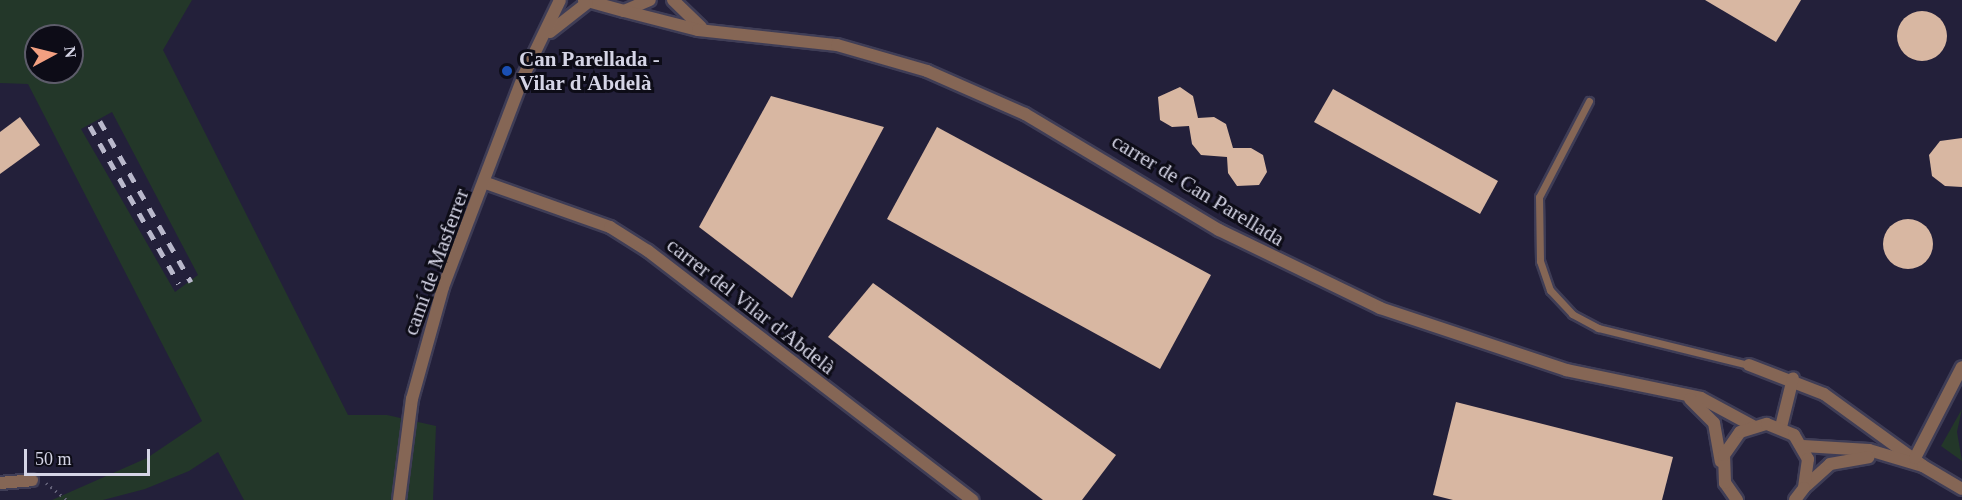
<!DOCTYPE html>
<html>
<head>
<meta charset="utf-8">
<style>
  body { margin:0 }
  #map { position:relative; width:1962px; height:500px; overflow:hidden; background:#23203a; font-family:"Times New Roman",serif }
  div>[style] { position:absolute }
  .green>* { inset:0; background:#233729 }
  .building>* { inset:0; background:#d8b7a2 }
  .round { border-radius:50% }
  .path>* { height:3px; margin-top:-1.5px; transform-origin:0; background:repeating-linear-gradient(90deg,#646279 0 1.5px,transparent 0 6px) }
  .roads { filter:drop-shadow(2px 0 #3f3d56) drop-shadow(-2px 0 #3f3d56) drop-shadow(0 2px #3f3d56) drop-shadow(0 -2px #3f3d56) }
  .lane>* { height:7px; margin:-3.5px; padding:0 3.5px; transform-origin:3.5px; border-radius:3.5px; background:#856655 }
  .street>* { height:12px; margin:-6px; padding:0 6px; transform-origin:6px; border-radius:6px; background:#856655 }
  .rail>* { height:4.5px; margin-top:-2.25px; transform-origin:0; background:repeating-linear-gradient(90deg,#b9b8cb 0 10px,transparent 0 20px) }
  .dots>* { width:16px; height:16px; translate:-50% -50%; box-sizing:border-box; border:3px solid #0d0c17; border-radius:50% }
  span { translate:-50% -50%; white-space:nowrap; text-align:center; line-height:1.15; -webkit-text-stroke:6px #0d0c17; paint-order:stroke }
  .poi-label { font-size:21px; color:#d5d5e6; font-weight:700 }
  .left { translate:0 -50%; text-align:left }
  .street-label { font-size:21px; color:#d5d5e6 }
  .north { position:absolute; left:24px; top:24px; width:60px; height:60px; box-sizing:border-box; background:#0d0c17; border:2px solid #5d5c6a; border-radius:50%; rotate:83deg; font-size:16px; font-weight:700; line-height:24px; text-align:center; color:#d5d5e6 }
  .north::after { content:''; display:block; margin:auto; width:21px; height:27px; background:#f3a081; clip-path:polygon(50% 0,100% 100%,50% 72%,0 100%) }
  .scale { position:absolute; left:24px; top:449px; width:126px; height:27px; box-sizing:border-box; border:3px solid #d5d5e6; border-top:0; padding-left:8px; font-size:18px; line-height:21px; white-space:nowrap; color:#d5d5e6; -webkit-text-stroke:4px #0d0c17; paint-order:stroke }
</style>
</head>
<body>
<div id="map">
  <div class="green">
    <i style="clip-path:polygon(evenodd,0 0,192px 0,163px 50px,348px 415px,387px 415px,436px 426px,433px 500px,244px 500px,218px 452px,189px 471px,145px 489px,103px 500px,52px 500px,147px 458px,202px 421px,28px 84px,0 83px,0 0,36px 36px,72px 36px,72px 72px,36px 72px,36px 36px,0 0,112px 112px,198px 275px,175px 292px,81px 129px,112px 112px)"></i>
    <i style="clip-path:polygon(1962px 409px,1957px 432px,1962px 461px,1941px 446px)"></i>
  </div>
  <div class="building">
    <i style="clip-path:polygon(1705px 0,1801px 0,1776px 42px)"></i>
    <i class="round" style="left:1897px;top:11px;width:50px;height:50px"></i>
    <i style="clip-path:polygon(1180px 87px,1193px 96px,1198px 118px,1214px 117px,1226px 124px,1233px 148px,1251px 148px,1263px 155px,1267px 172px,1259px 185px,1237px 186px,1228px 173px,1227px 157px,1201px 155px,1192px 144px,1189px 126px,1172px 127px,1160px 120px,1158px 97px)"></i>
    <i style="clip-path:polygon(1333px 89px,1498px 181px,1480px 214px,1314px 122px)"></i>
    <i style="clip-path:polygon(771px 96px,884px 127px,792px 298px,699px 227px)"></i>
    <i style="clip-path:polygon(20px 117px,40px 145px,0 174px,0 132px)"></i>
    <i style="clip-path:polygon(937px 127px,1211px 275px,1160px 369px,887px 219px)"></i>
    <i style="clip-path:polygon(1962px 138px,1962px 187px,1945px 186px,1932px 176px,1929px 155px,1940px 141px)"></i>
    <i class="round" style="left:1883px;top:219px;width:50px;height:50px"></i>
    <i style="clip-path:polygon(873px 283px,1116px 455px,1082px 500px,1043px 500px,828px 337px)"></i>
    <i style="clip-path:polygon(1456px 402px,1673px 457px,1662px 500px,1453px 500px,1433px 495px)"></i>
  </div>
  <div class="path">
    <i style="left:46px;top:483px;width:27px;rotate:39deg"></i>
  </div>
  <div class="roads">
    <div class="lane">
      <i style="left:1589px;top:101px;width:108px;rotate:117.5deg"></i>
      <i style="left:1539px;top:197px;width:64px;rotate:89.1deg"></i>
      <i style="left:1540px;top:261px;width:31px;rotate:71deg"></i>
      <i style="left:1550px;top:290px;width:33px;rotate:47deg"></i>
      <i style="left:1572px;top:314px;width:30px;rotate:28deg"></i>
      <i style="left:1598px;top:328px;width:155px;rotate:13.8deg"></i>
    </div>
    <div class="street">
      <i style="left:584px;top:0;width:41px;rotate:15.4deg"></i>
      <i style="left:624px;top:11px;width:28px;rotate:-23deg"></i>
      <i style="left:673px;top:0;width:39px;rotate:44deg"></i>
      <i style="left:624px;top:11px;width:76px;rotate:14.4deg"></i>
      <i style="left:698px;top:30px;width:140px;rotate:6.2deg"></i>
      <i style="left:837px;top:45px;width:94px;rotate:16.1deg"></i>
      <i style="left:927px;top:71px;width:107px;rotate:23.7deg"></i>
      <i style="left:1025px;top:114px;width:226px;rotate:30.9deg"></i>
      <i style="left:1219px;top:230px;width:179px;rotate:25.8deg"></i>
      <i style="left:1380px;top:308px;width:196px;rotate:18.4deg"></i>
      <i style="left:1566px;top:370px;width:138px;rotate:11.7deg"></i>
      <i style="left:1701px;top:398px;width:59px;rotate:28.3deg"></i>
      <i style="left:550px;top:32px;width:47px;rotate:-38.1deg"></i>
      <i style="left:486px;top:183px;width:132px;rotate:19.5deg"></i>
      <i style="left:610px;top:227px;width:45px;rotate:32.3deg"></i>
      <i style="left:648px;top:251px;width:409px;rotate:37.5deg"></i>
      <i style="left:1749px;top:365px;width:80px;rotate:21.1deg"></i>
      <i style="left:1824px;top:394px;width:122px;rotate:36deg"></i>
      <i style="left:1690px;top:399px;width:34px;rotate:45deg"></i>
      <i style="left:1714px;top:423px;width:39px;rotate:80deg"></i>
      <i style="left:1781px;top:427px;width:50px;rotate:-76.2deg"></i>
      <i style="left:1803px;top:446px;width:66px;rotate:3.5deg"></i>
      <i style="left:1869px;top:450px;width:56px;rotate:16.5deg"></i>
      <i style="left:1923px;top:466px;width:45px;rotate:30.5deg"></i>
      <i style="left:1915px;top:458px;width:102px;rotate:-62.7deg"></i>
      <i style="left:0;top:483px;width:32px;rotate:-5deg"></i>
      <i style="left:1807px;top:485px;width:31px;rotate:-42deg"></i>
      <i style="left:1830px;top:464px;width:39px;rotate:-10deg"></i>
      <i style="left:399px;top:500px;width:102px;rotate:-82.7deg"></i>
      <i style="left:412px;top:399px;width:116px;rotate:-74.5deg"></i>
      <i style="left:443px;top:287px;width:225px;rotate:-69.1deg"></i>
      <i style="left:523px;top:77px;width:85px;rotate:-64.3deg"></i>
      <i style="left:1737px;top:500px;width:21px;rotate:-125deg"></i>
      <i style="left:1725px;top:483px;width:28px;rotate:-92deg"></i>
      <i style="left:1724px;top:455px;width:28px;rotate:-55deg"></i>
      <i style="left:1740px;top:432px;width:28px;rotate:-17deg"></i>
      <i style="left:1767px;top:424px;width:29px;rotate:22deg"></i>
      <i style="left:1794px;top:435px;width:28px;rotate:60deg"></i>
      <i style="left:1808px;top:459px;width:29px;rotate:98deg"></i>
      <i style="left:1804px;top:488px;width:15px;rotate:127deg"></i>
    </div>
  </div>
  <div class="rail">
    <i style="left:100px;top:121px;width:185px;rotate:60.5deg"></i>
    <i style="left:90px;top:126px;width:181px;rotate:60.6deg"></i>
  </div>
  <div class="dots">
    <i style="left:507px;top:71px;background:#1a4fb4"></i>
  </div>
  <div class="poi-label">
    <span class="left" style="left:519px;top:71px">Can Parellada -<br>Vilar d'Abdelà</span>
  </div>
  <div class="street-label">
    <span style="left:1198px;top:190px;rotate:31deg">carrer de Can Parellada</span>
    <span style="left:436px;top:262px;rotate:-70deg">camí de Masferrer</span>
    <span style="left:751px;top:306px;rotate:38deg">carrer del Vilar d'Abdelà</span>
  </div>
  <div class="north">N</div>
  <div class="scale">50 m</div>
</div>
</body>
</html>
